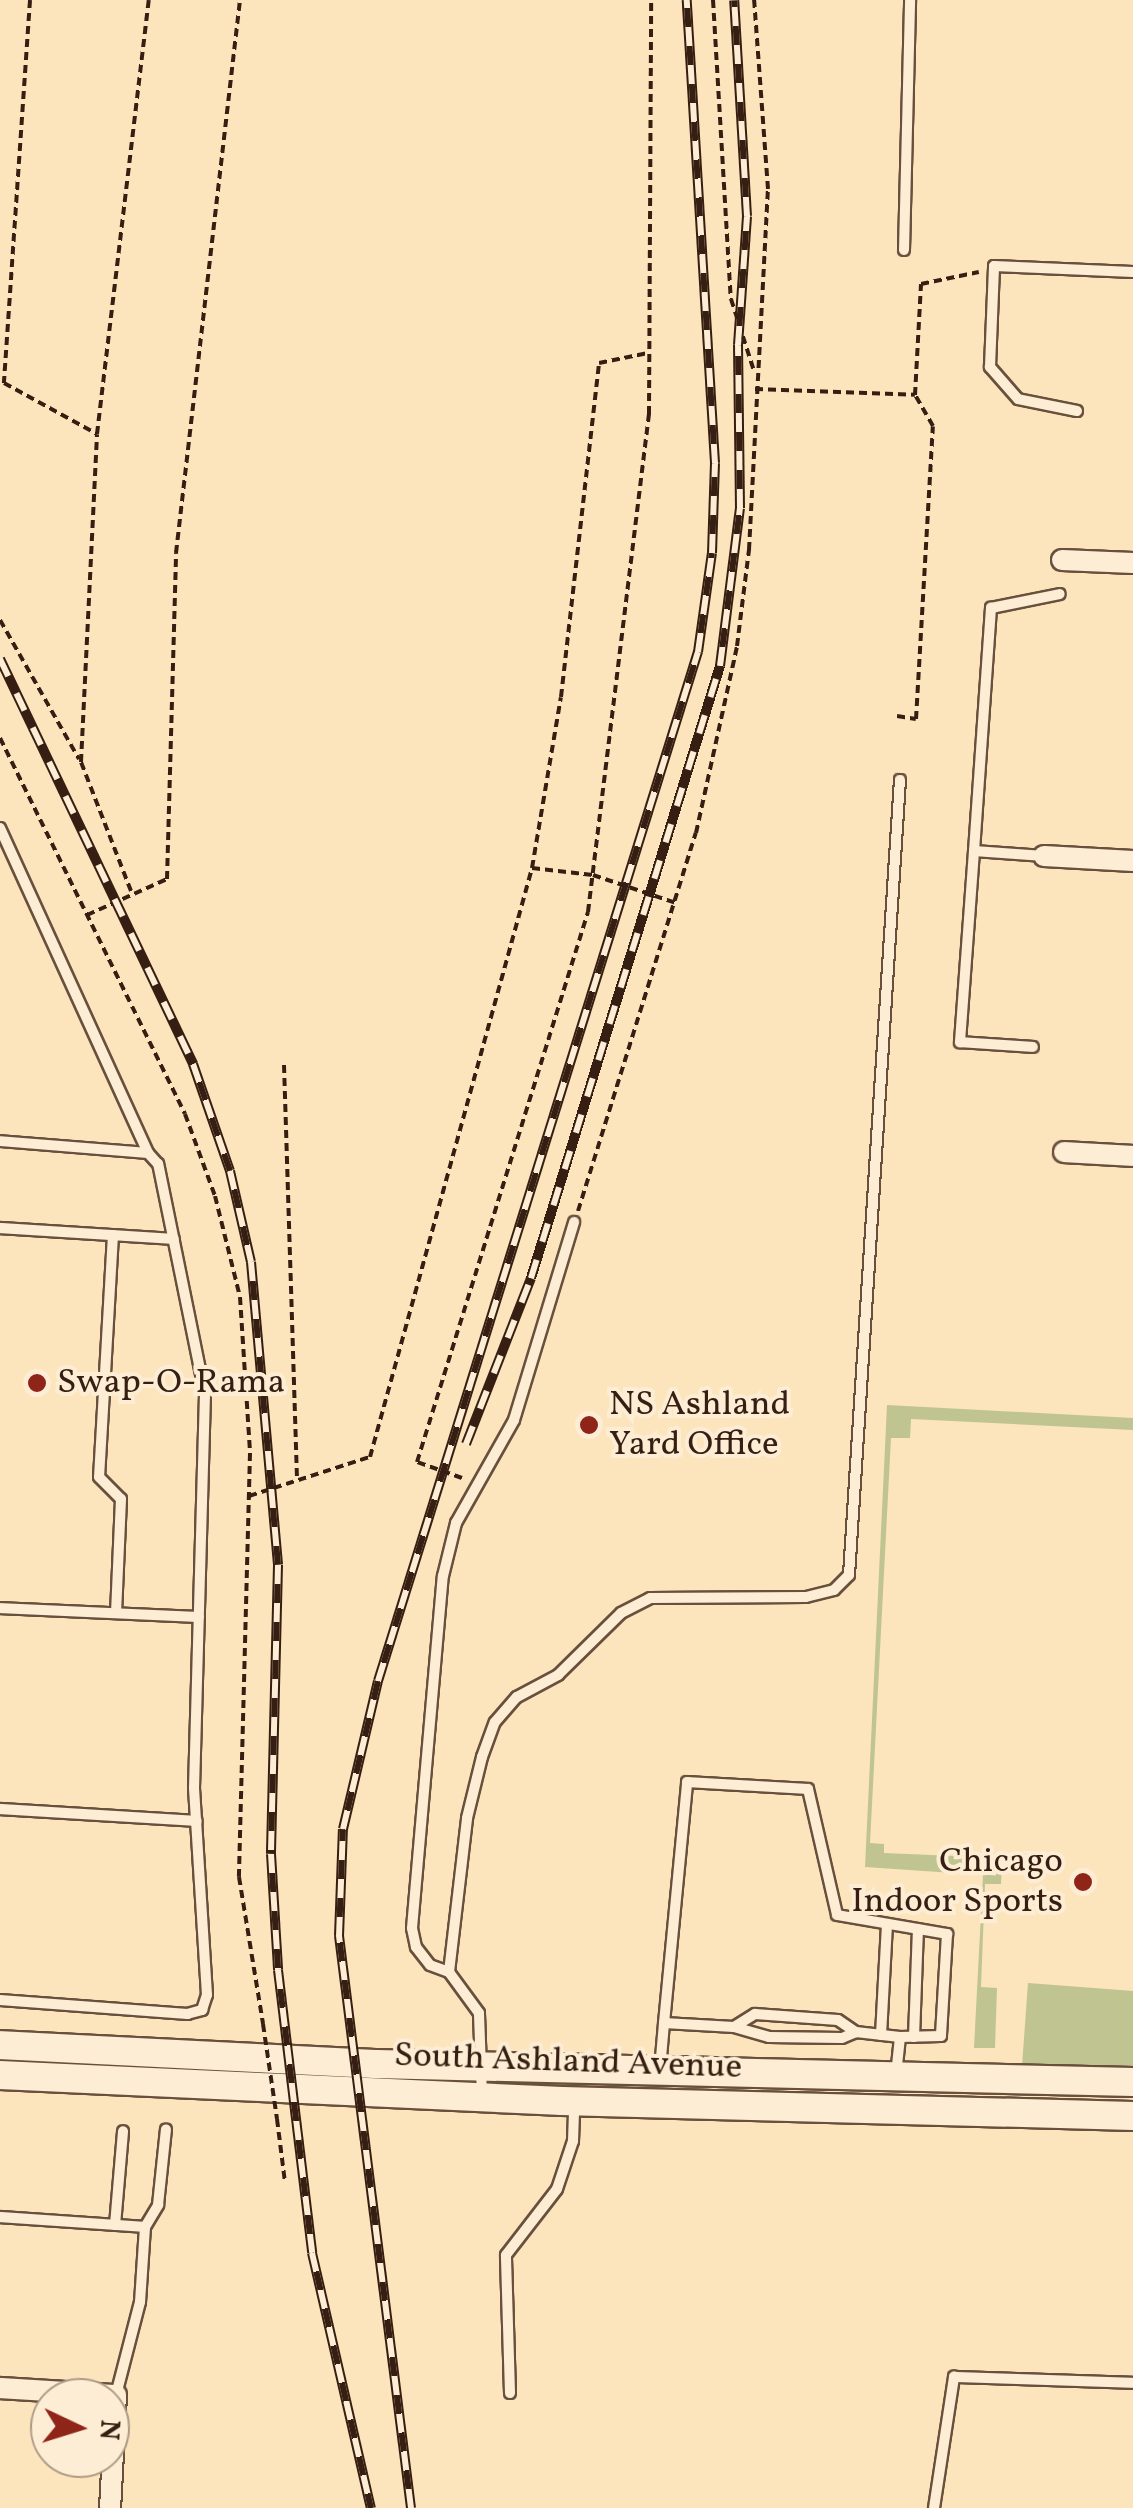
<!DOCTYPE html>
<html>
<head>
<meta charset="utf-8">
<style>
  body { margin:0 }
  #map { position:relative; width:1133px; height:2508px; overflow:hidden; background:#fce4bd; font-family:Vollkorn,serif }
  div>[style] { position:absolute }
  .green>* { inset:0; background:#bfc491 }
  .path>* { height:4px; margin-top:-2px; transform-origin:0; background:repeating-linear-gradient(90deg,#361f12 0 8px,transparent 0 13px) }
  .roads { filter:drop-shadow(2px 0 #68503d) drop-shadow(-2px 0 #68503d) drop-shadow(0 2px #68503d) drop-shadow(0 -2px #68503d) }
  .lane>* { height:10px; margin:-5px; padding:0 5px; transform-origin:5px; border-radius:5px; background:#fdedd4 }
  .street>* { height:20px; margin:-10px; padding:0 10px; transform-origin:10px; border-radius:10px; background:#fdedd4 }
  .secondary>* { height:28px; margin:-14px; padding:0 14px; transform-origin:14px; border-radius:14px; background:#fdedd4 }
  .rail>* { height:10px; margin-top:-5px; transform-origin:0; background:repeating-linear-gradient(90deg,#fdedd4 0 19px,#361f12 0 38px); box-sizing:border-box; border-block:2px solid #361f12 }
  .path-bridge>* { height:4px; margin-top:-2px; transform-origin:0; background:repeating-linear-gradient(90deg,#361f12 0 8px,transparent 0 13px) }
  .dots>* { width:28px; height:28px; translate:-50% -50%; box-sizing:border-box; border:5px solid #fdedd4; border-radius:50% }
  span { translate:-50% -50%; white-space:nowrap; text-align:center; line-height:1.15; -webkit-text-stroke:8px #fdedd4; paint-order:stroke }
  .poi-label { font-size:35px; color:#361f12 }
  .left { translate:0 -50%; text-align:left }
  .right { translate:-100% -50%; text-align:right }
  .street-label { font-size:35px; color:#361f12 }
  .north { position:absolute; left:30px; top:2378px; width:100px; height:100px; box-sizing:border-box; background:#fdedd4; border:2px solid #ad9b86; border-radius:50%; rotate:94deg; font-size:28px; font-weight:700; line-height:40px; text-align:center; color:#361f12 }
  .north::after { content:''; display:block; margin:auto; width:35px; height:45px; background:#8f2418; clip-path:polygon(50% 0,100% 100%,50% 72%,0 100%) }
</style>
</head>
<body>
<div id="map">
  <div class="green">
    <i style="clip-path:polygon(887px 1405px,1133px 1418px,1133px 1430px,911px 1419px,910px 1438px,891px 1438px,870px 1843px,884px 1844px,884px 1853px,1002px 1858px,1001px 1884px,985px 1884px,981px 1987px,997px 1988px,995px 2048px,974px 2048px,983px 1875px,865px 1867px)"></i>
    <i style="clip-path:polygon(1028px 1983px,1133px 1991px,1133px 2067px,1022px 2066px)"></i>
  </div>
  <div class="path">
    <i style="left:30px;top:0;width:384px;rotate:93.9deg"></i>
    <i style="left:4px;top:383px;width:106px;rotate:28.7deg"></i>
    <i style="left:713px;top:0;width:300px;rotate:86.6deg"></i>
    <i style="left:731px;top:299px;width:76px;rotate:72.3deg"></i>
    <i style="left:755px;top:389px;width:160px;rotate:2.1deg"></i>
    <i style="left:915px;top:395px;width:111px;rotate:-86.9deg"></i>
    <i style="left:921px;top:284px;width:59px;rotate:-11.7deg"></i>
    <i style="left:0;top:620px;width:160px;rotate:60.4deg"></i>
    <i style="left:897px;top:716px;width:19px;rotate:9deg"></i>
    <i style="left:916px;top:719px;width:293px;rotate:-86.7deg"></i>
    <i style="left:933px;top:426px;width:36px;rotate:-120deg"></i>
    <i style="left:0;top:738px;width:419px;rotate:63.8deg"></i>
    <i style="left:185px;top:1114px;width:87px;rotate:69.9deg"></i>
    <i style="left:215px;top:1196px;width:104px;rotate:76.1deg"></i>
    <i style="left:240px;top:1297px;width:156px;rotate:86.3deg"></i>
    <i style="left:250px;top:1453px;width:424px;rotate:91.5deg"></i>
    <i style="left:239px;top:1877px;width:149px;rotate:80.7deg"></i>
    <i style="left:532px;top:868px;width:173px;rotate:-80.4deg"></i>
    <i style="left:561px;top:697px;width:336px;rotate:-83.5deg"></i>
    <i style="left:599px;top:363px;width:50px;rotate:-11.5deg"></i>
    <i style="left:131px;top:891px;width:138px;rotate:-111.2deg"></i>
    <i style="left:81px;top:762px;width:328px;rotate:-87.2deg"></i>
    <i style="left:97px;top:434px;width:437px;rotate:-83.2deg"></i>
    <i style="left:87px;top:915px;width:88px;rotate:-24.2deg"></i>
    <i style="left:167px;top:879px;width:326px;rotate:-88.4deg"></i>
    <i style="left:176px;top:553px;width:557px;rotate:-83.4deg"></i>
    <i style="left:284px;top:1065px;width:414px;rotate:88.2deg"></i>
    <i style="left:578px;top:1211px;width:396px;rotate:-72.7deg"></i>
    <i style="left:696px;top:833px;width:191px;rotate:-77.6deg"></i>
    <i style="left:737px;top:646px;width:97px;rotate:-82.9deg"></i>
    <i style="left:749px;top:550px;width:361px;rotate:-87deg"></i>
    <i style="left:768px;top:189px;width:190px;rotate:-94.2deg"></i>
    <i style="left:462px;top:1478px;width:48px;rotate:-160.4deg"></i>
    <i style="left:417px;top:1462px;width:576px;rotate:-72.73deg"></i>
    <i style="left:588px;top:912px;width:502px;rotate:-83.02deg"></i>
    <i style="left:649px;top:414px;width:414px;rotate:-89.7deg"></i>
    <i style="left:249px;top:1496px;width:127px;rotate:-17.9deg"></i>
    <i style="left:370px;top:1457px;width:611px;rotate:-74.62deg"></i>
    <i style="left:532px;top:868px;width:61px;rotate:6.5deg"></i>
    <i style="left:593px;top:875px;width:88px;rotate:18.6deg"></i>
    <i style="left:277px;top:2119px;width:64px;rotate:82.8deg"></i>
  </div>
  <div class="roads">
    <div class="lane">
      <i style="left:904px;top:250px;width:250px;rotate:-88.6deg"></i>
      <i style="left:1077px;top:411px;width:60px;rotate:-168.5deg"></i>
      <i style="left:1018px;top:399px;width:43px;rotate:-131.2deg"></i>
      <i style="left:990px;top:367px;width:101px;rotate:-87.7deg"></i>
      <i style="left:994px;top:266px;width:139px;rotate:2.5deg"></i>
      <i style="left:0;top:828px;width:357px;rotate:65.5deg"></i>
      <i style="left:148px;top:1153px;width:148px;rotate:-175.4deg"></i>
      <i style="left:974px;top:851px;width:192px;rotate:94.2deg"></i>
      <i style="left:960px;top:1042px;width:73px;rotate:3.9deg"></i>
      <i style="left:1044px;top:856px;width:70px;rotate:-175.9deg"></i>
      <i style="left:974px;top:851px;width:244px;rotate:-86deg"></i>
      <i style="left:991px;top:608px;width:70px;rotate:-11.5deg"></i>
      <i style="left:0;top:1228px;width:174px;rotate:3.6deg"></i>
      <i style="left:113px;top:1235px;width:242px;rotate:93.3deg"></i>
      <i style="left:99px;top:1477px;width:31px;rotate:45deg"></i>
      <i style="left:121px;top:1499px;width:114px;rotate:92.5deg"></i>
      <i style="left:0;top:1608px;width:199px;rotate:2.6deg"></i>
      <i style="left:0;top:1809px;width:197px;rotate:3.5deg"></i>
      <i style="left:449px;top:1972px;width:155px;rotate:-83.3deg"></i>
      <i style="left:467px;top:1818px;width:63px;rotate:-76.2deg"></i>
      <i style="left:482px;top:1757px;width:37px;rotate:-70deg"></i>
      <i style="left:495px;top:1722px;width:33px;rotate:-49deg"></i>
      <i style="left:517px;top:1697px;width:47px;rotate:-28.2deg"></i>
      <i style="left:558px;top:1675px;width:88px;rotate:-44.5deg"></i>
      <i style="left:621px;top:1613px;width:33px;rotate:-27deg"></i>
      <i style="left:650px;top:1598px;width:156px;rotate:-0.4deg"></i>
      <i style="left:806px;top:1597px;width:29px;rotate:-14deg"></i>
      <i style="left:834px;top:1590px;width:21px;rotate:-45deg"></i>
      <i style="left:849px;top:1575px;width:797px;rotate:-86.33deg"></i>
      <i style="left:0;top:2000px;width:188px;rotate:4.3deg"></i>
      <i style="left:187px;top:2014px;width:16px;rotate:-15deg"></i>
      <i style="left:202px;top:2010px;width:16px;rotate:-72deg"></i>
      <i style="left:207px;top:1995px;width:207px;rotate:-93.6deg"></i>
      <i style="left:194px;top:1788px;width:394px;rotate:-88.4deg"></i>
      <i style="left:205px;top:1394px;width:235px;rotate:-101.5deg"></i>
      <i style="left:158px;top:1164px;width:15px;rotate:-132deg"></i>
      <i style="left:664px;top:2023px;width:242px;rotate:-84.5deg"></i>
      <i style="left:687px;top:1782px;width:121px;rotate:3.3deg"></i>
      <i style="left:808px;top:1789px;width:129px;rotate:77deg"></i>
      <i style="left:837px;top:1915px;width:112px;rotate:9.8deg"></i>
      <i style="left:947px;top:1934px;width:102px;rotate:93.4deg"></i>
      <i style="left:941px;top:2036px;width:41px;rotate:178.6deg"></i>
      <i style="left:734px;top:2027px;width:25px;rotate:-32deg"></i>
      <i style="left:755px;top:2014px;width:83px;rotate:4.1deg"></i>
      <i style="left:838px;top:2020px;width:22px;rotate:34deg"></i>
      <i style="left:881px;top:2035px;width:111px;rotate:-86.9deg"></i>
      <i style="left:914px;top:2037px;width:108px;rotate:-87.9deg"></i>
      <i style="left:660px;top:2069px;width:46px;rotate:-85deg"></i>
      <i style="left:664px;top:2023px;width:70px;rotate:3.3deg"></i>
      <i style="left:734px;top:2027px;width:36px;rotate:16deg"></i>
      <i style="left:769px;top:2037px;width:73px;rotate:0.8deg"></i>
      <i style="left:842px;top:2038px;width:15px;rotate:-23deg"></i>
      <i style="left:856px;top:2032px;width:44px;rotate:6.5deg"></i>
      <i style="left:900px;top:2037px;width:37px;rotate:96deg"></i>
      <i style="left:482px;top:2096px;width:83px;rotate:-92.1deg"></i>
      <i style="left:479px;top:2013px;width:51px;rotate:-126.2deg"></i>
      <i style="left:449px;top:1972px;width:20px;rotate:-160deg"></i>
      <i style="left:430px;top:1965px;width:23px;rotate:-128deg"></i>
      <i style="left:416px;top:1947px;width:19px;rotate:-102deg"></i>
      <i style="left:412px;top:1928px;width:353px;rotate:-85deg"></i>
      <i style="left:443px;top:1576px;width:55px;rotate:-76.2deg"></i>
      <i style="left:456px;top:1523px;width:118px;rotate:-60.6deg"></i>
      <i style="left:514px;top:1420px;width:207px;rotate:-73.1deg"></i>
      <i style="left:0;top:2217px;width:145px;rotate:3.9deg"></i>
      <i style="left:145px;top:2227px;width:75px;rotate:93.8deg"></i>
      <i style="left:140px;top:2302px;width:96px;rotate:104.5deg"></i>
      <i style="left:115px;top:2225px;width:94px;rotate:-85.1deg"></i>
      <i style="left:145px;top:2227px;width:26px;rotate:-59deg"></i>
      <i style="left:158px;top:2205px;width:76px;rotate:-84deg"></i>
      <i style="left:510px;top:2393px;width:138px;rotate:-91.7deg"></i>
      <i style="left:506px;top:2255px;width:83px;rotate:-52.3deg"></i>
      <i style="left:557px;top:2189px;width:51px;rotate:-71.6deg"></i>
      <i style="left:573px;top:2141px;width:38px;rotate:-88deg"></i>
      <i style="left:934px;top:2508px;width:133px;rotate:-81.3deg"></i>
      <i style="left:954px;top:2377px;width:179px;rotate:1.9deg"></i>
    </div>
    <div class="street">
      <i style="left:1062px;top:560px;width:71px;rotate:2.4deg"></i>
      <i style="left:1044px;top:856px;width:89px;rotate:3.2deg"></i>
      <i style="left:1064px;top:1152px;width:69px;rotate:3.3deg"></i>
      <i style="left:0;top:2388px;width:116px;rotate:3.5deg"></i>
      <i style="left:116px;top:2395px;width:113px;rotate:93deg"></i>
    </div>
    <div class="secondary">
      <i style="left:0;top:2045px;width:376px;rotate:2.9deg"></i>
      <i style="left:376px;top:2064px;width:757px;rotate:1.36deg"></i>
      <i style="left:0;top:2075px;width:563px;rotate:2.65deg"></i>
      <i style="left:562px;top:2101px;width:571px;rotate:1.5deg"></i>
    </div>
  </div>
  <div class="rail">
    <i style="left:0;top:659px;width:449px;rotate:64.5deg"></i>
    <i style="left:193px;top:1064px;width:113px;rotate:70.9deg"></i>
    <i style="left:230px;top:1171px;width:93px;rotate:77deg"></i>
    <i style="left:251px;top:1262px;width:304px;rotate:84.9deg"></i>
    <i style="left:278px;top:1565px;width:289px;rotate:91.4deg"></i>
    <i style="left:271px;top:1854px;width:116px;rotate:86.5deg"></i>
    <i style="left:278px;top:1970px;width:285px;rotate:83.1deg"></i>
    <i style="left:312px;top:2253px;width:262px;rotate:77deg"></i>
    <i style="left:466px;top:1444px;width:178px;rotate:-68.6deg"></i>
    <i style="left:531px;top:1278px;width:641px;rotate:-72.84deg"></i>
    <i style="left:720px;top:666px;width:159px;rotate:-82.8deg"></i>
    <i style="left:740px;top:508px;width:163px;rotate:-90.7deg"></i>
    <i style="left:738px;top:345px;width:129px;rotate:-86deg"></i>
    <i style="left:747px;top:216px;width:216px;rotate:-93.4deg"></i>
    <i style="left:411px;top:2508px;width:577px;rotate:-97.17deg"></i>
    <i style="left:339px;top:1936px;width:107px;rotate:-87.9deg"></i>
    <i style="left:343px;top:1829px;width:152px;rotate:-76.7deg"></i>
    <i style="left:378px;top:1681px;width:1078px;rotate:-72.73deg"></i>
    <i style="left:698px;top:652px;width:100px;rotate:-82deg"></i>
    <i style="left:712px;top:553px;width:90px;rotate:-88.1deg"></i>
    <i style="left:715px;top:463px;width:464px;rotate:-93.5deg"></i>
  </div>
  <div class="path-bridge">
    <i style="left:263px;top:2024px;width:96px;rotate:81.6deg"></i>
  </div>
  <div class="dots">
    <i style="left:37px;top:1383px;background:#8f2418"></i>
    <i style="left:589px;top:1425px;background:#8f2418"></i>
    <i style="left:1083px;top:1882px;background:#8f2418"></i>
  </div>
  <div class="poi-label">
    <span class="left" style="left:57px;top:1383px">Swap-O-Rama</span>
    <span class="left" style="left:609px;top:1425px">NS Ashland<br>Yard Office</span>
    <span class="right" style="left:1063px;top:1882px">Chicago<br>Indoor Sports</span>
  </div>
  <div class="street-label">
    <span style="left:568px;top:2062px;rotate:2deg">South Ashland Avenue</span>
  </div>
  <div class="north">N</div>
</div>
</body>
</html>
